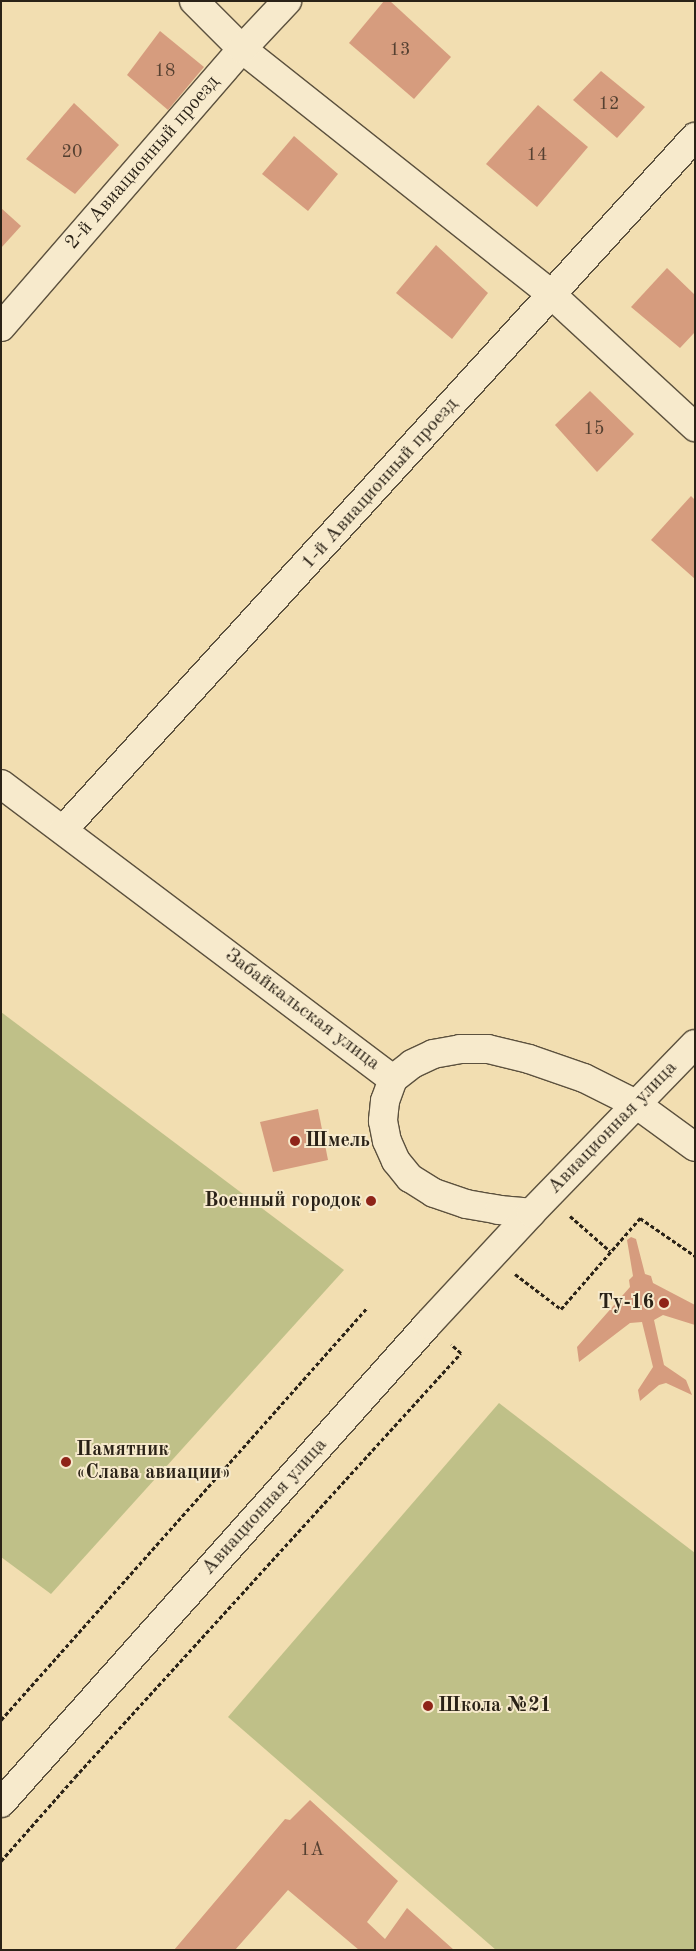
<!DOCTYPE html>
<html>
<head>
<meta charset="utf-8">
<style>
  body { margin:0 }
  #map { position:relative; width:696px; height:1951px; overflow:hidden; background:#f2deb1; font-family:"Old Standard TT",serif }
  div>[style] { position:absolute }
  .green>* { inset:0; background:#bfc088 }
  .building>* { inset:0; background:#d69c7e }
  .path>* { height:3px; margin-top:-1.5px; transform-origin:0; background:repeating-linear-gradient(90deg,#2a2217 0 4px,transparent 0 6.5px) }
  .roads { filter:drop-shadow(1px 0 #5c513e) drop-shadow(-1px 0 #5c513e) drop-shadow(0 1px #5c513e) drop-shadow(0 -1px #5c513e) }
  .minor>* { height:28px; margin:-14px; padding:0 14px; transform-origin:14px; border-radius:14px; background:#f7eacc }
  .dots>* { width:14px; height:14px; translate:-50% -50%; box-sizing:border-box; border:2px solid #f7eacc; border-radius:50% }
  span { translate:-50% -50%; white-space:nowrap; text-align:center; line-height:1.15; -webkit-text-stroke:4px #f7eacc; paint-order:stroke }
  .number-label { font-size:18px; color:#554031 }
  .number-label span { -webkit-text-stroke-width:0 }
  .street-label { font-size:20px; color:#2a2217 }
  .poi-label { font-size:20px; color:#2a2217; font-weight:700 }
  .left { translate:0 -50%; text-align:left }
  .right { translate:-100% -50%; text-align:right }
  .frame { position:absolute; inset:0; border:2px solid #2a2217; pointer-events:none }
</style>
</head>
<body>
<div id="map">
  <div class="green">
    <i style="clip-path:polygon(1px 1012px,344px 1270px,51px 1594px,1px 1557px)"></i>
    <i style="clip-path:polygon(499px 1403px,695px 1553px,695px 1950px,496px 1950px,228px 1717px)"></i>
  </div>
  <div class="building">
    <i style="clip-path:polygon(384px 1px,390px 1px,451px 57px,414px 99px,349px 43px)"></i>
    <i style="clip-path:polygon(160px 31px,204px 67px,168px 110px,127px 75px)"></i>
    <i style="clip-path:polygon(601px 71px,645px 107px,617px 138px,573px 100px)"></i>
    <i style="clip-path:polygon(74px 103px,119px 145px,75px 194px,26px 159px)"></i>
    <i style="clip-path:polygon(538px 105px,588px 147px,537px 207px,486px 164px)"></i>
    <i style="clip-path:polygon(294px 136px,338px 174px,308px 211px,262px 174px)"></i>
    <i style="clip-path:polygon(1px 208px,21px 226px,1px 248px)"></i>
    <i style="clip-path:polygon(436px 245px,488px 293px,452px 339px,396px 293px)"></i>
    <i style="clip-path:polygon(667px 268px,695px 295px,695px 332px,680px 348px,631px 307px)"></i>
    <i style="clip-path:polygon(590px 391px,634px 434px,597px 472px,555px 425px)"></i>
    <i style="clip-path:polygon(691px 496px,695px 500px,695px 579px,651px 540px)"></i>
    <i style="clip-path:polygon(318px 1109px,328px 1160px,273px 1172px,260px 1122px)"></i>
    <i style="clip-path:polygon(631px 1237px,636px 1239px,645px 1274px,651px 1276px,653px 1283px,695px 1305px,695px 1325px,663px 1315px,654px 1320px,664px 1365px,686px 1380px,692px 1395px,666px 1383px,659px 1385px,640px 1401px,638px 1390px,653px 1367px,642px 1322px,630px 1323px,579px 1362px,577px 1347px,630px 1287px,629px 1280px,633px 1276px,627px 1240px)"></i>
    <i style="clip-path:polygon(310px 1800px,398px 1881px,367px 1922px,385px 1939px,407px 1908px,454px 1950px,359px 1950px,288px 1890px,235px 1950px,174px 1950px,285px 1819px,290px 1820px)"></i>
  </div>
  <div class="path">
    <i style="left:570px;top:1216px;width:53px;rotate:41.2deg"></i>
    <i style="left:515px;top:1274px;width:58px;rotate:37.3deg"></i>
    <i style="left:561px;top:1309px;width:121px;rotate:-49deg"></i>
    <i style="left:640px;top:1218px;width:67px;rotate:34.6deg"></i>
    <i style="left:1px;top:1720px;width:550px;rotate:-48.39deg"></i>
    <i style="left:1px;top:1861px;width:112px;rotate:-48.6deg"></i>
    <i style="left:75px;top:1777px;width:573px;rotate:-47.69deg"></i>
    <i style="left:461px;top:1353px;width:13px;rotate:-138deg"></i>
  </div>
  <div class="roads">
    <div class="minor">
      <i style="left:194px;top:1px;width:68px;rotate:45deg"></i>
      <i style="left:242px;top:49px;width:396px;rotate:38.4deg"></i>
      <i style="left:552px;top:295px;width:195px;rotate:42.7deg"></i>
      <i style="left:1px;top:327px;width:368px;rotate:-49.1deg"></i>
      <i style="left:242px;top:49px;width:66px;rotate:-46.8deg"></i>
      <i style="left:1px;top:784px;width:491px;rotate:37deg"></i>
      <i style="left:63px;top:830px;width:938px;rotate:-47.64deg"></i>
      <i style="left:393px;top:1079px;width:24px;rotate:-38deg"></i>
      <i style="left:412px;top:1064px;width:23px;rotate:-25deg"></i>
      <i style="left:433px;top:1054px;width:27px;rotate:-10deg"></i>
      <i style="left:460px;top:1049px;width:28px"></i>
      <i style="left:488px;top:1049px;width:42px;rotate:13.7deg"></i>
      <i style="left:529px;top:1059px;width:58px;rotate:19.1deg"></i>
      <i style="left:584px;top:1078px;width:58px;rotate:26.6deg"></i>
      <i style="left:636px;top:1104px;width:73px;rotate:36.1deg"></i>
      <i style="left:393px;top:1079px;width:23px;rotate:110deg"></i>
      <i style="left:385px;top:1101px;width:20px;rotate:96deg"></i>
      <i style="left:383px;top:1121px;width:20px;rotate:79deg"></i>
      <i style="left:387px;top:1141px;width:22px;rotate:66deg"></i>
      <i style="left:396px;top:1161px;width:22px;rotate:51deg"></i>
      <i style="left:410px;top:1178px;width:28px;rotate:32deg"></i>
      <i style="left:434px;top:1193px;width:34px;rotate:19deg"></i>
      <i style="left:466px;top:1204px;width:34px;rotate:10deg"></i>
      <i style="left:499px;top:1210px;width:32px;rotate:5deg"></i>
      <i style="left:1px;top:1803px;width:642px;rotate:-48.28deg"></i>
      <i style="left:428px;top:1324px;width:151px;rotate:-47.1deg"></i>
      <i style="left:531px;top:1213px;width:235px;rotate:-45.9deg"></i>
    </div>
  </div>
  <div class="dots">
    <i style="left:295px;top:1141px;background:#8f2418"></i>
    <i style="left:371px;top:1201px;background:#8f2418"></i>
    <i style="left:664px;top:1303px;background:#8f2418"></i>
    <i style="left:66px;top:1462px;background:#8f2418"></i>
    <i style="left:428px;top:1706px;background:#8f2418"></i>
  </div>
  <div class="number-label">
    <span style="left:400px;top:50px">13</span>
    <span style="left:165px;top:71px">18</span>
    <span style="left:609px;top:104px">12</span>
    <span style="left:72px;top:152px">20</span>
    <span style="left:537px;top:155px">14</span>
    <span style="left:594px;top:429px">15</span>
    <span style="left:312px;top:1850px">1А</span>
  </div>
  <div class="street-label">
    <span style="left:143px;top:163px;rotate:-49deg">2-й Авиационный проезд</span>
    <span style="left:380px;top:484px;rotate:-48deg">1-й Авиационный проезд</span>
    <span style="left:302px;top:1010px;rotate:37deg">Забайкальская улица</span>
    <span style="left:613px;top:1128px;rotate:-46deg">Авиационная улица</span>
    <span style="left:265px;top:1507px;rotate:-48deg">Авиационная улица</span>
  </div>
  <div class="poi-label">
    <span class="left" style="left:305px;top:1141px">Шмель</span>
    <span class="right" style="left:361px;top:1201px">Военный городок</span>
    <span class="right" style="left:654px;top:1303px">Ту-16</span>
    <span class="left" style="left:76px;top:1462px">Памятник<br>«Слава авиации»</span>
    <span class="left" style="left:438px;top:1706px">Школа №21</span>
  </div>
  <div class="frame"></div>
</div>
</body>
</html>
